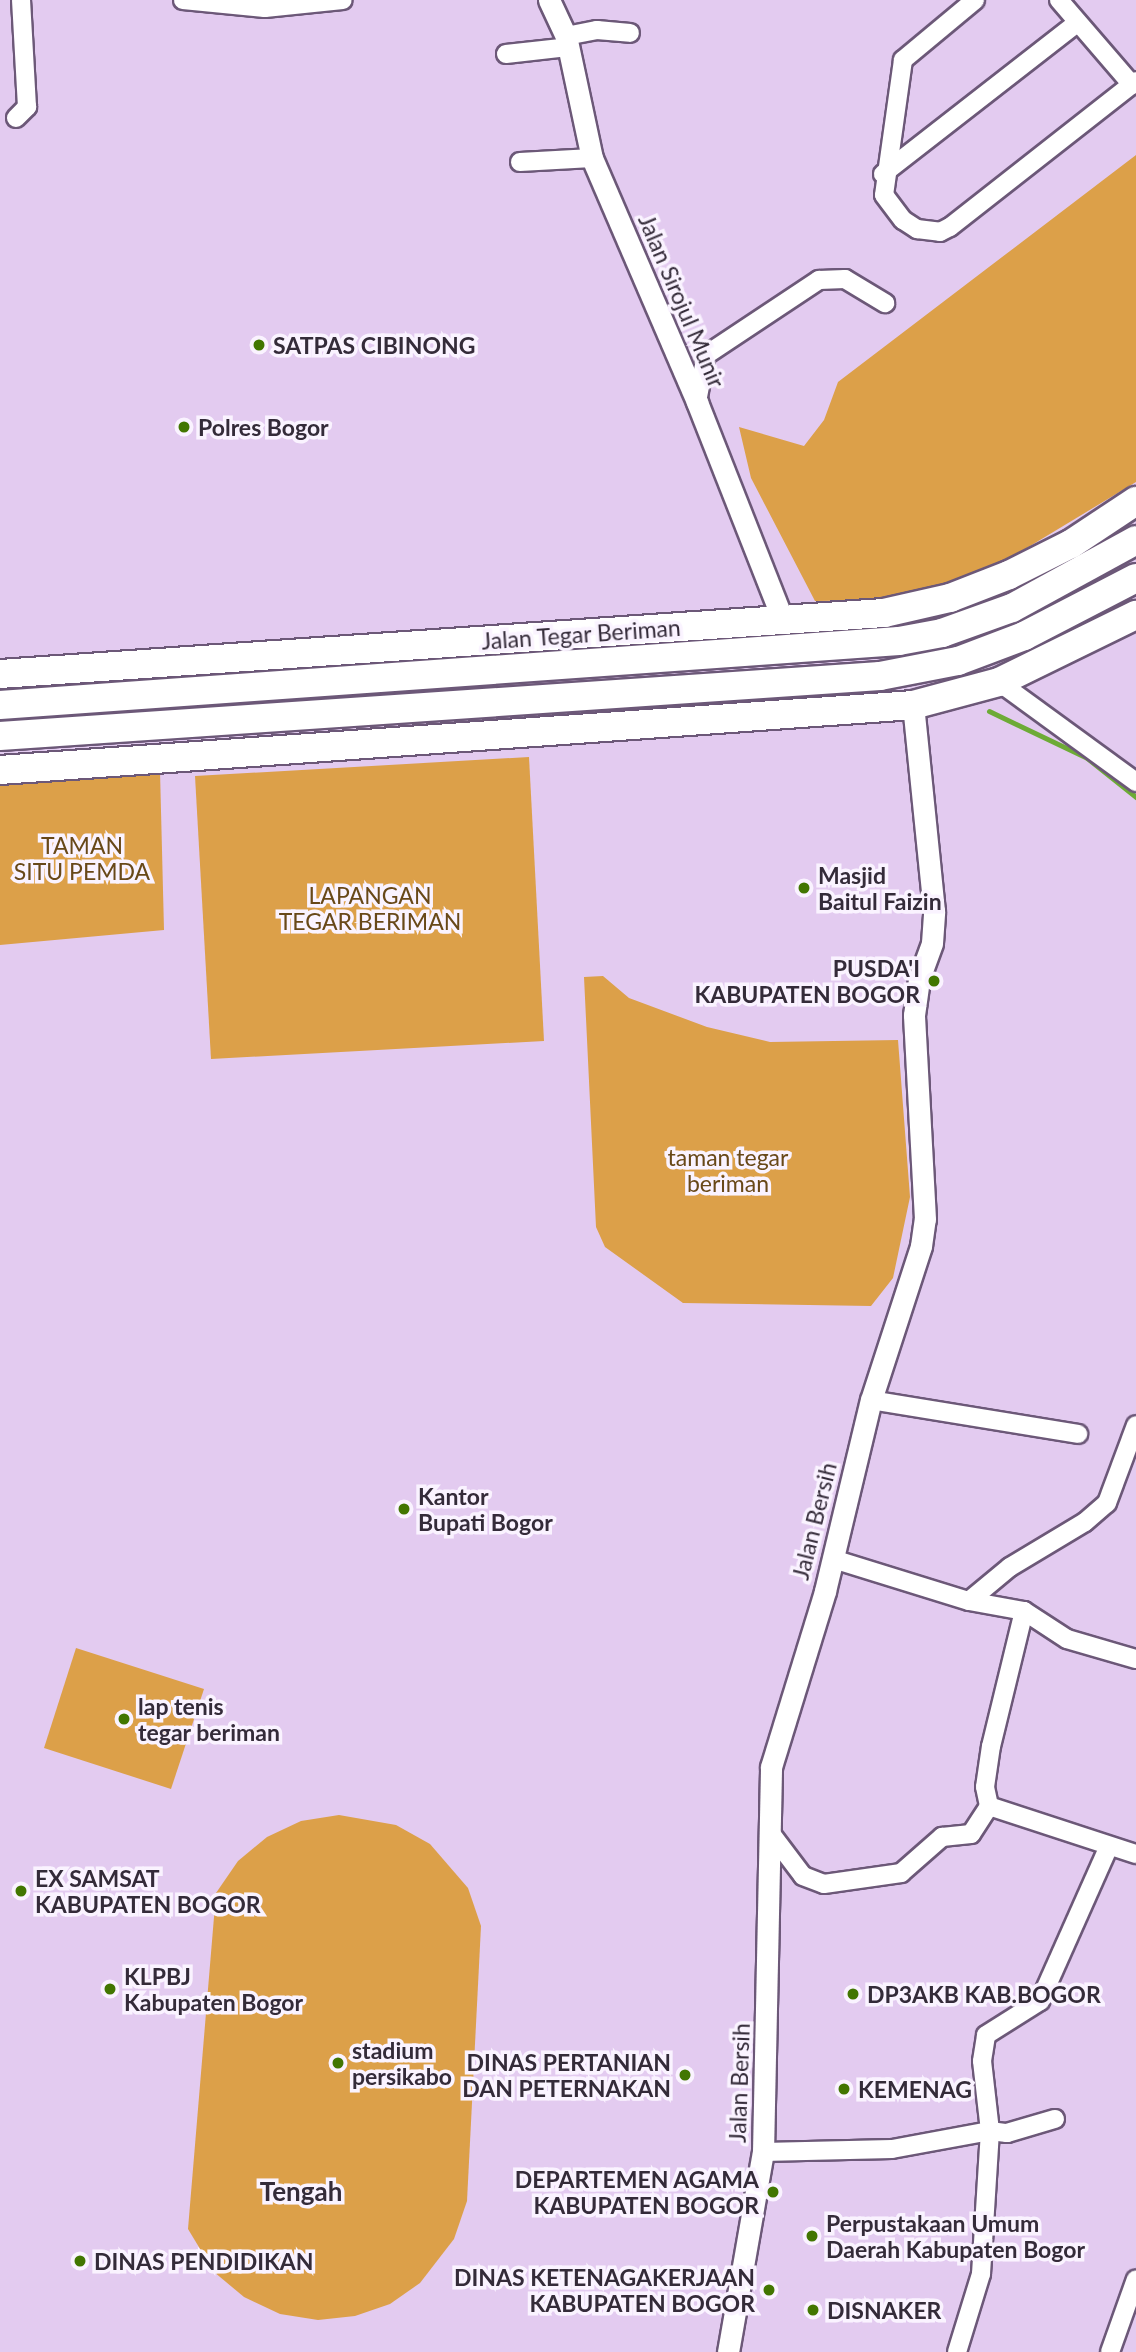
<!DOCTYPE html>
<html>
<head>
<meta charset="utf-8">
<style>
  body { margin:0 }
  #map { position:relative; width:1136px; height:2352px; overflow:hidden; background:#e3cbf0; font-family:Lato,sans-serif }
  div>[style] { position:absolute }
  .green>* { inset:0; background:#dca049 }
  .stream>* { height:5px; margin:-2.5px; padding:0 2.5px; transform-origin:2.5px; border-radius:2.5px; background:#6dab36 }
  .roads { filter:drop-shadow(2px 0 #6c5878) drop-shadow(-2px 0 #6c5878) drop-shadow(0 2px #6c5878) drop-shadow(0 -2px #6c5878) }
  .minor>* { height:18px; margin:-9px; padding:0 9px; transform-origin:9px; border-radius:9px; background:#fff }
  .tertiary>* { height:21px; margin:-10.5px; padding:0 10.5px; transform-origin:10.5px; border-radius:10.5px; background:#fff }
  .primary>* { height:28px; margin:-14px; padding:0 14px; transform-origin:14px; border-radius:14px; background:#fff }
  .dots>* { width:19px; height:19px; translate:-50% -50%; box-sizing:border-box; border:4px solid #faf3ff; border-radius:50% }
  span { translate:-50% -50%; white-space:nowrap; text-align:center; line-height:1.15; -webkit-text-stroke:7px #faf3ff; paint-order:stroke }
  .street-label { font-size:23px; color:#342b39 }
  .poi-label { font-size:23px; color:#342b39; font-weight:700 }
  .left { translate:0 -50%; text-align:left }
  .right { translate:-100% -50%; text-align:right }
  .park-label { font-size:23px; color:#684818 }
  .quarter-label { font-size:26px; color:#342b39; font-weight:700 }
</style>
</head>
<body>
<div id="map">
  <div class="green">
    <i style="clip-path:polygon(1136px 155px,1136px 482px,992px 569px,895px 600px,815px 601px,751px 478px,739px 427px,804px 446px,824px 420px,838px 382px)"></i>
    <i style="clip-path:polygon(529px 757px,544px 1041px,211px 1059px,195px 776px)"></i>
    <i style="clip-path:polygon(160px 771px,164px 930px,0 945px,0 783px)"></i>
    <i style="clip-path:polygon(603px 976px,629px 998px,707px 1027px,770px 1042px,898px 1040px,910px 1197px,893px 1278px,871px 1306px,683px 1303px,605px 1247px,596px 1227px,584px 977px)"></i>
    <i style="clip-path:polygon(76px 1648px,204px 1689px,171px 1789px,44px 1748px)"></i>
    <i style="clip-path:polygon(339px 1815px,396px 1825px,430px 1844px,468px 1888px,481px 1926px,467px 2201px,454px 2239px,420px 2283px,390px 2304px,355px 2316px,318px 2320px,280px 2314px,244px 2297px,214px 2272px,188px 2229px,216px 1893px,238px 1861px,267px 1837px,301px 1821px)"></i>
  </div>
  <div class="stream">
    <i style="left:989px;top:711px;width:109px;rotate:25.6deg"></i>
    <i style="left:1087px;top:758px;width:63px;rotate:38.5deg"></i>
  </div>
  <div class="roads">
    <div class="minor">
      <i style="left:183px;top:0;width:82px;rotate:5.6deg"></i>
      <i style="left:265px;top:8px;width:78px;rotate:-5.9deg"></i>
      <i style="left:975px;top:0;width:94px;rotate:140.2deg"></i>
      <i style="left:903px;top:60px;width:136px;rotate:98deg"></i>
      <i style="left:884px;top:195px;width:31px;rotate:53deg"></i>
      <i style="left:903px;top:220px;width:17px;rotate:33deg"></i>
      <i style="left:917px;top:229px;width:23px;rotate:7deg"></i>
      <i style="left:940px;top:232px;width:11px;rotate:-27deg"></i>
      <i style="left:950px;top:227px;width:236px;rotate:-38.1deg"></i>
      <i style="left:1059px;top:0;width:112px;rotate:49.3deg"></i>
      <i style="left:566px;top:36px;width:32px;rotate:-11deg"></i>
      <i style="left:597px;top:30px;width:33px;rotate:5deg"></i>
      <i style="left:506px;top:54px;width:62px;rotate:-6.4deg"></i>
      <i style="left:16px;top:118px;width:16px;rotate:-45deg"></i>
      <i style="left:27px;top:107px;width:107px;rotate:-93.2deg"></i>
      <i style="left:520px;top:162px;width:72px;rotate:-3.2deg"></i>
      <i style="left:883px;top:174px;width:246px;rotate:-37.9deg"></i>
      <i style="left:697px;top:402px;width:48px;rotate:-79.2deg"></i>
      <i style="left:706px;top:355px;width:136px;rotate:-33.6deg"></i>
      <i style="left:819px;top:280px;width:26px;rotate:-2deg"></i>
      <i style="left:845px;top:279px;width:47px;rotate:31deg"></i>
      <i style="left:999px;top:682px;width:170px;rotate:36.1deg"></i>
      <i style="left:871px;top:1400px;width:210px;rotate:9.3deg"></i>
      <i style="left:833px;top:1559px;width:142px;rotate:17.2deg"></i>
      <i style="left:969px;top:1601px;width:53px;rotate:-39.7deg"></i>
      <i style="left:1010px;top:1567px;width:87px;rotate:-31deg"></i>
      <i style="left:1085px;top:1522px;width:29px;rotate:-41deg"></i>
      <i style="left:1107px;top:1503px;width:83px;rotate:-69.6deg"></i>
      <i style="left:969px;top:1601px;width:56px;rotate:10.3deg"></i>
      <i style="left:1024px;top:1611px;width:51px;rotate:33.1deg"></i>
      <i style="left:1067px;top:1639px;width:72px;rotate:16.2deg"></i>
      <i style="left:1024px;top:1611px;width:139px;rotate:103.7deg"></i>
      <i style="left:991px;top:1746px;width:41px;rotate:98.3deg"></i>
      <i style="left:985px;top:1787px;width:19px;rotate:78deg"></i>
      <i style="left:989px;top:1806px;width:155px;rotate:18.1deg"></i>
      <i style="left:772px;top:1835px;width:51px;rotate:52.9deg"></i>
      <i style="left:803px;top:1876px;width:22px;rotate:21deg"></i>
      <i style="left:824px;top:1884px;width:78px;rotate:-8.1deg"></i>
      <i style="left:901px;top:1873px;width:55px;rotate:-41.3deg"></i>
      <i style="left:942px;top:1837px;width:29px;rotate:-6deg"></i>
      <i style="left:971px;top:1834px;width:33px;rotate:-57deg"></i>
      <i style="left:763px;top:2152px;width:129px;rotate:-1.3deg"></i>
      <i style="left:892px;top:2149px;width:100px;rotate:-10.4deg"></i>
      <i style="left:990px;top:2131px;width:17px;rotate:7deg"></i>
      <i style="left:1007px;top:2133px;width:50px;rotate:-16.3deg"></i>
      <i style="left:957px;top:2352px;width:82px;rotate:-72.9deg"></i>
      <i style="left:981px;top:2274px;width:143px;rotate:-86.4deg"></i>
      <i style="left:990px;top:2131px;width:70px;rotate:-96.5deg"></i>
      <i style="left:982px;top:2061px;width:26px;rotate:-81deg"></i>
      <i style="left:986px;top:2035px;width:64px;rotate:-32.2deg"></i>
      <i style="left:1040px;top:2001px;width:167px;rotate:-66deg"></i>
      <i style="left:1110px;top:2352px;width:77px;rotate:-70.4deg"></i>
    </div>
    <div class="tertiary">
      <i style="left:549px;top:0;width:40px;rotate:65deg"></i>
      <i style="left:566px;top:36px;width:125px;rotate:78deg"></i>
      <i style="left:592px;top:158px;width:266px;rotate:66.7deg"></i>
      <i style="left:697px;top:402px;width:234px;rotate:68.5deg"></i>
      <i style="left:728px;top:2352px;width:203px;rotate:-80.1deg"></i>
      <i style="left:763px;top:2152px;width:385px;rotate:-88.8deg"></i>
      <i style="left:771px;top:1767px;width:184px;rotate:-72.9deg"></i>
      <i style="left:825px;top:1591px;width:196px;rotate:-76.5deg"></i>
      <i style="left:871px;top:1400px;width:162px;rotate:-72deg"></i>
      <i style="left:921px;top:1246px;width:27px;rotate:-82deg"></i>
      <i style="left:925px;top:1219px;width:204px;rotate:-93.1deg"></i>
      <i style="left:914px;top:1015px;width:36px;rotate:-82deg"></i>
      <i style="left:919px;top:979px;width:38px;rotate:-70deg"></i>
      <i style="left:932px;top:943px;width:32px;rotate:-86deg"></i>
      <i style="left:934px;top:911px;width:207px;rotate:-95.8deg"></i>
    </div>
    <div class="primary">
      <i style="left:0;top:674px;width:886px;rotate:-3.95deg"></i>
      <i style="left:884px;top:613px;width:68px;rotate:-12.8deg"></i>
      <i style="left:950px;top:598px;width:63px;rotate:-21.3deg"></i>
      <i style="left:1009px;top:575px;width:69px;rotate:-26.6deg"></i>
      <i style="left:1071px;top:544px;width:78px;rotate:-33.5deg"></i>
      <i style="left:0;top:705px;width:901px;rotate:-4.07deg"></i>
      <i style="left:899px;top:641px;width:44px;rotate:-10.5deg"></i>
      <i style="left:942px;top:633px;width:74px;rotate:-19.7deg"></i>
      <i style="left:1012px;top:608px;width:141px;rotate:-28.7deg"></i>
      <i style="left:0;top:736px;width:882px;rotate:-3.9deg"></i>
      <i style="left:880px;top:676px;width:79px;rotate:-10.9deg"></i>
      <i style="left:958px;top:661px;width:71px;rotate:-20.7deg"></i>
      <i style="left:1024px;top:636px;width:126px;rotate:-27.4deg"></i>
      <i style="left:0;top:770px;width:915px;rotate:-4.07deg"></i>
      <i style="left:913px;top:705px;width:89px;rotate:-15deg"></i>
      <i style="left:999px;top:682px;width:153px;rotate:-26.1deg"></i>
    </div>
  </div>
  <div class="dots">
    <i style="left:259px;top:345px;background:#427601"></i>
    <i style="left:184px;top:427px;background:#427601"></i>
    <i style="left:804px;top:888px;background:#427601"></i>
    <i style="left:934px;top:981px;background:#427601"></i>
    <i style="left:404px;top:1509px;background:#427601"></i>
    <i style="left:124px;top:1719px;background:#427601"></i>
    <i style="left:21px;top:1891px;background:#427601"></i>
    <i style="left:110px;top:1989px;background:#427601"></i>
    <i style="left:853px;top:1994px;background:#427601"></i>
    <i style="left:338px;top:2063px;background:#427601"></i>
    <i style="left:685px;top:2075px;background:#427601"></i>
    <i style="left:844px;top:2089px;background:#427601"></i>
    <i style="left:773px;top:2192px;background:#427601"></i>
    <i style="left:812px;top:2236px;background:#427601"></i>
    <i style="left:80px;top:2261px;background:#427601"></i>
    <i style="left:769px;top:2290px;background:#427601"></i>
    <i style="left:813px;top:2310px;background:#427601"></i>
  </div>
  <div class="street-label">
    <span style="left:682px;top:301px;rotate:67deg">Jalan Sirojul Munir</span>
    <span style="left:581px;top:634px;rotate:-4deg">Jalan Tegar Beriman</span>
    <span style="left:814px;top:1521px;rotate:-76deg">Jalan Bersih</span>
    <span style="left:739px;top:2083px;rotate:-88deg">Jalan Bersih</span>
  </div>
  <div class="poi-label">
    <span class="left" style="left:273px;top:345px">SATPAS CIBINONG</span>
    <span class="left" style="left:198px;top:427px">Polres Bogor</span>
    <span class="left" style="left:818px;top:888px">Masjid<br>Baitul Faizin</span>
    <span class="right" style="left:920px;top:981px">PUSDA'I<br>KABUPATEN BOGOR</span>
    <span class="left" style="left:418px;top:1509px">Kantor<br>Bupati Bogor</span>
    <span class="left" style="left:138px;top:1719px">lap tenis<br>tegar beriman</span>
    <span class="left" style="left:35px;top:1891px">EX SAMSAT<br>KABUPATEN BOGOR</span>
    <span class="left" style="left:124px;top:1989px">KLPBJ<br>Kabupaten Bogor</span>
    <span class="left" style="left:867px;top:1994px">DP3AKB KAB.BOGOR</span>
    <span class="left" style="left:352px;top:2063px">stadium<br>persikabo</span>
    <span class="right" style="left:671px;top:2075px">DINAS PERTANIAN<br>DAN PETERNAKAN</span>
    <span class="left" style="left:858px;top:2089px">KEMENAG</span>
    <span class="right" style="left:759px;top:2192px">DEPARTEMEN AGAMA<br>KABUPATEN BOGOR</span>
    <span class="left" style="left:826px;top:2236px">Perpustakaan Umum<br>Daerah Kabupaten Bogor</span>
    <span class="left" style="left:94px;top:2261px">DINAS PENDIDIKAN</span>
    <span class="right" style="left:755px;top:2290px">DINAS KETENAGAKERJAAN<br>KABUPATEN BOGOR</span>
    <span class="left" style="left:827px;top:2310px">DISNAKER</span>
  </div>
  <div class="park-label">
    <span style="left:82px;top:858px">TAMAN<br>SITU PEMDA</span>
    <span style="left:370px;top:908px">LAPANGAN<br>TEGAR BERIMAN</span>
    <span style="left:728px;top:1170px">taman tegar<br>beriman</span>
  </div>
  <div class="quarter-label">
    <span style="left:301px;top:2192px">Tengah</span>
  </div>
</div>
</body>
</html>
